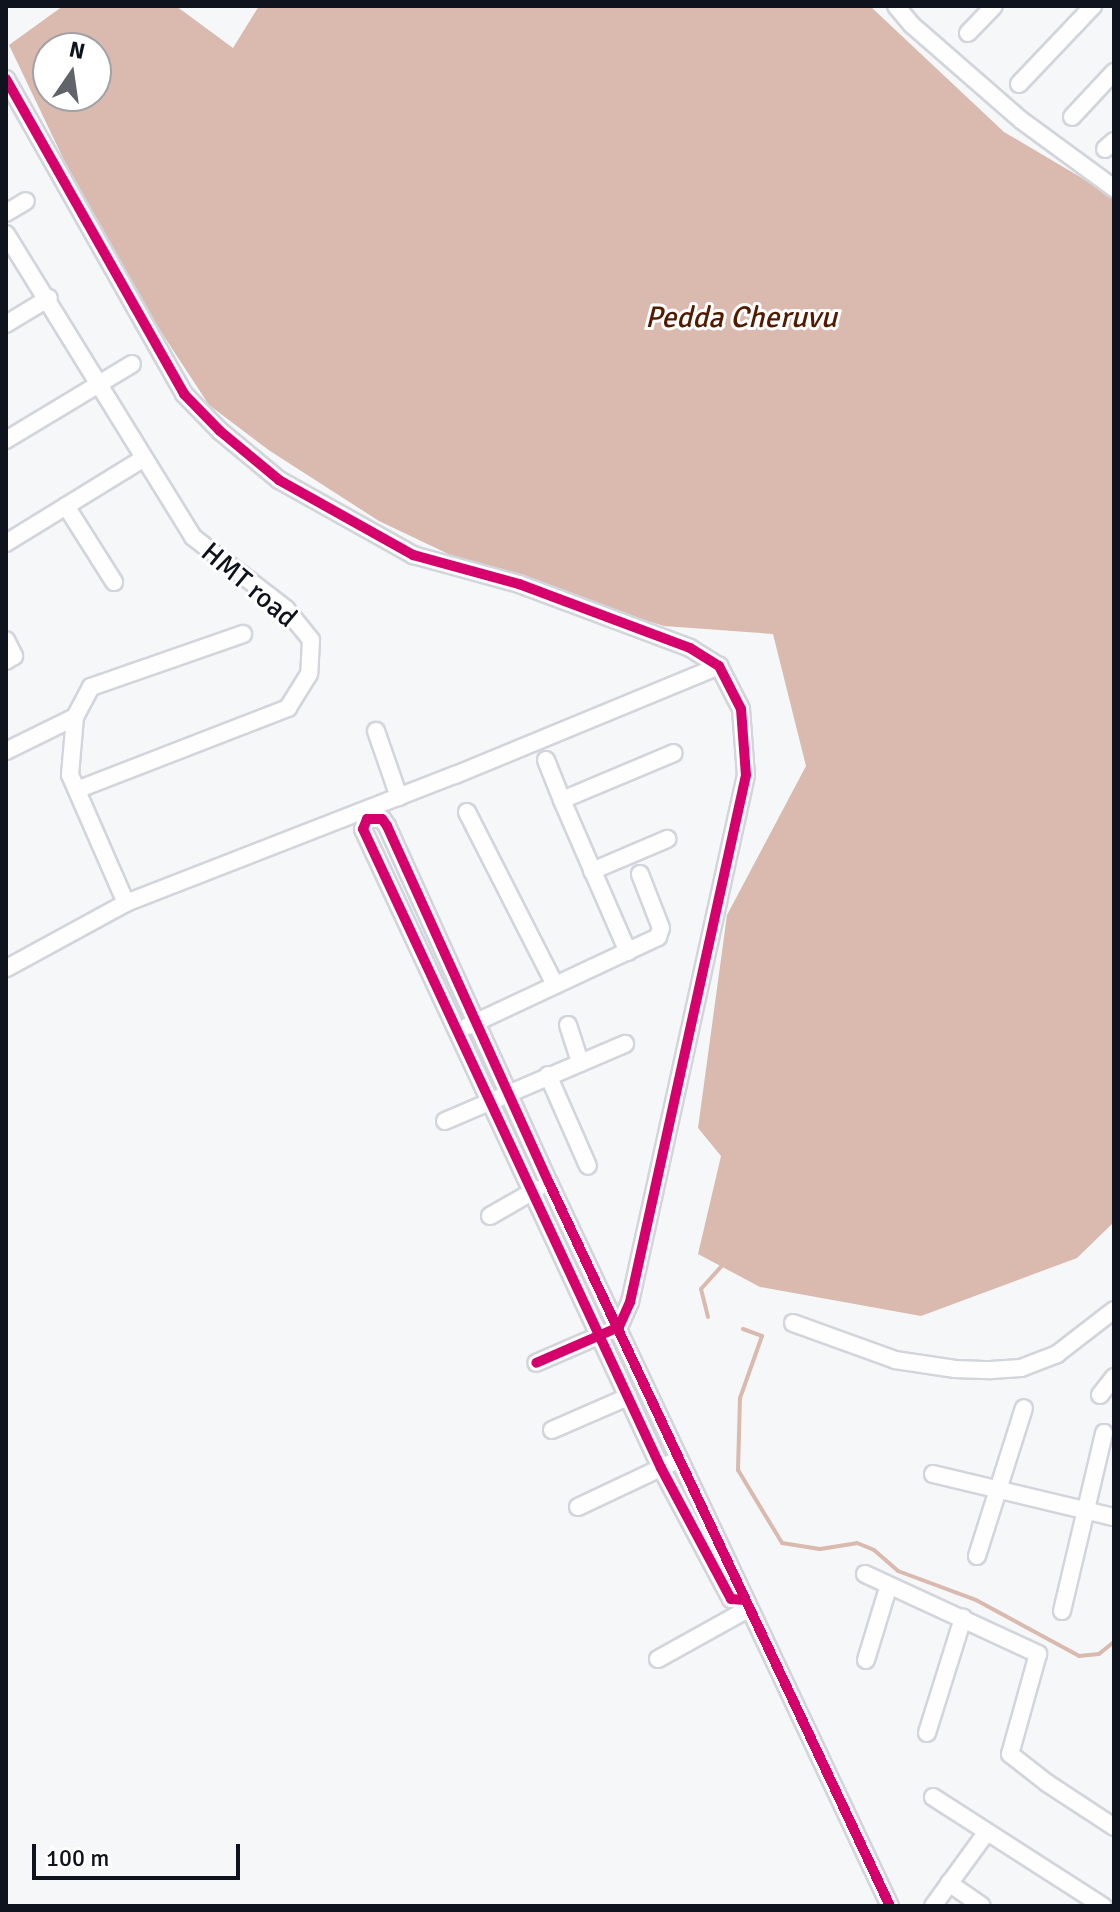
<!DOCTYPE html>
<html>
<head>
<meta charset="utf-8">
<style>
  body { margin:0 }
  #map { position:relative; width:1120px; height:1912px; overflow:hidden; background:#f5f7f9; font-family:Signika,sans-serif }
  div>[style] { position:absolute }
  .water>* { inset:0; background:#dabaae }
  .stream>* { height:4px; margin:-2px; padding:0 2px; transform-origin:2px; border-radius:2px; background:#dabaae }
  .roads { filter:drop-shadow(2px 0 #d2d5db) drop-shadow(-2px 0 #d2d5db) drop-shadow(0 2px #d2d5db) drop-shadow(0 -2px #d2d5db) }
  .minor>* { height:16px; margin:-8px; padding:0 8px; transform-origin:8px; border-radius:8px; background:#fefefe }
  .cycleway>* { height:10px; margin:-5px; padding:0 5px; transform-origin:5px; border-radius:5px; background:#d6006c }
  span { translate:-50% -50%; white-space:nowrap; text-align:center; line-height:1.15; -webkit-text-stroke:6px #fff; paint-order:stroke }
  .street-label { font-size:28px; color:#0f131d }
  .water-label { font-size:30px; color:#521b00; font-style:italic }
  .frame { position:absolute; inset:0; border:8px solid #0f131d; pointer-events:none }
  .north { position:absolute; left:32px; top:32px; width:80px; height:80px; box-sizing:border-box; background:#fff; border:2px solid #9fa1a5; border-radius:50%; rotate:13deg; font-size:22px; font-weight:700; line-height:32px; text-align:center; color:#0f131d }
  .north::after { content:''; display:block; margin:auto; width:28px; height:36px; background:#60636a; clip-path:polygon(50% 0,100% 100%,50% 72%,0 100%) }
  .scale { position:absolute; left:32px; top:1844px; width:208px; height:36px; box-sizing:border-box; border:4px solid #0f131d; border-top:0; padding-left:10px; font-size:24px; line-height:28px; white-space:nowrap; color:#0f131d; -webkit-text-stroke:6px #fff; paint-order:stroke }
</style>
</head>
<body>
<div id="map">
  <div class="water">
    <i style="clip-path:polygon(evenodd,63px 6px,176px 6px,233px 48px,259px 6px,870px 6px,1004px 132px,1114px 197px,1114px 1222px,1077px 1258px,921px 1316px,760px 1287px,698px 1254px,721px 1156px,698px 1128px,727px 915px,806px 766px,773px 634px,664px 626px,482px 570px,379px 521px,270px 451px,209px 405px,106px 248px,9px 45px,63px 6px,48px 48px,96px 48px,96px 96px,48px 96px,48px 48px)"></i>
  </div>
  <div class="stream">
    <i style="left:708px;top:1317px;width:29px;rotate:-104deg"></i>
    <i style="left:701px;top:1289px;width:30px;rotate:-48deg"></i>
    <i style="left:743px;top:1329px;width:20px;rotate:20deg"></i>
    <i style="left:762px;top:1336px;width:66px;rotate:109.5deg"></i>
    <i style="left:740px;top:1398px;width:72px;rotate:91.6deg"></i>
    <i style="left:738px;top:1470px;width:85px;rotate:58.9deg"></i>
    <i style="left:782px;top:1543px;width:38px;rotate:9deg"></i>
    <i style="left:820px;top:1549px;width:37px;rotate:-9deg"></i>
    <i style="left:857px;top:1543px;width:18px;rotate:22deg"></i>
    <i style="left:874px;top:1550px;width:32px;rotate:41deg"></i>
    <i style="left:898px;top:1571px;width:83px;rotate:20.4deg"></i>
    <i style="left:976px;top:1600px;width:117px;rotate:28.5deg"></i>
    <i style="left:1079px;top:1656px;width:20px;rotate:-6deg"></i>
    <i style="left:1099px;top:1654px;width:19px;rotate:-39deg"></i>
  </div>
  <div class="roads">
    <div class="minor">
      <i style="left:896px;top:6px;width:25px;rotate:50deg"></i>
      <i style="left:912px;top:25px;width:145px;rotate:41.1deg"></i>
      <i style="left:1021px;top:120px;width:115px;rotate:36.2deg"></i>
      <i style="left:968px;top:33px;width:37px;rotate:-46deg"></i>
      <i style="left:6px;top:79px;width:362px;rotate:60.5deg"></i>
      <i style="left:184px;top:394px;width:52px;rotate:45.8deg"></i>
      <i style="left:220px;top:431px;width:77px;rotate:39.7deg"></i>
      <i style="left:279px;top:480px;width:154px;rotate:29.2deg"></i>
      <i style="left:413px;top:555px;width:110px;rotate:15.3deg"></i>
      <i style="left:519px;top:584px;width:183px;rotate:20.5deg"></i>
      <i style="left:690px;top:648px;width:34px;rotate:32deg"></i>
      <i style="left:719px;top:666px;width:48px;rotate:62.9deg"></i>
      <i style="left:741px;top:709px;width:66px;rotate:85.7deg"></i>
      <i style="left:746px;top:775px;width:540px;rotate:102.41deg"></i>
      <i style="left:630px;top:1302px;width:27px;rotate:114deg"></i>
      <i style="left:619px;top:1327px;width:90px;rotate:156.6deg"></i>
      <i style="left:1019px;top:84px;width:108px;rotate:-46.5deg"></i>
      <i style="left:1072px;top:117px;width:62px;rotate:-47deg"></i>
      <i style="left:1105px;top:149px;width:12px;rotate:-42deg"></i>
      <i style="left:6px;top:213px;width:23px;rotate:-31deg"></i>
      <i style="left:6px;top:234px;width:356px;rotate:58.3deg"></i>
      <i style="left:193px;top:537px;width:118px;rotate:37.7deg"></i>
      <i style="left:286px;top:609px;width:40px;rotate:51deg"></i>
      <i style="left:311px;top:640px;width:34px;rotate:93deg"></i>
      <i style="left:309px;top:674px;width:40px;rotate:122deg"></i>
      <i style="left:288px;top:708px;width:224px;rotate:158.8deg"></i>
      <i style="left:6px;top:324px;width:50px;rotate:-31.2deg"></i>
      <i style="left:6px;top:440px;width:147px;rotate:-31.1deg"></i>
      <i style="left:66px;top:506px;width:90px;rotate:57.7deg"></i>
      <i style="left:6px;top:543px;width:162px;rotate:-31.6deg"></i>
      <i style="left:6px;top:640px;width:18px;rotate:63deg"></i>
      <i style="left:14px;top:656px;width:9px;rotate:148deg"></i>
      <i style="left:376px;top:731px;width:70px;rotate:70.8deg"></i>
      <i style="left:6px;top:751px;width:77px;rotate:-26.2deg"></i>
      <i style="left:546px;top:760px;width:43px;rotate:68.2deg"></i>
      <i style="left:467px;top:812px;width:194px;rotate:63deg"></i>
      <i style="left:592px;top:871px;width:82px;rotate:-23.1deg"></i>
      <i style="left:126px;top:903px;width:140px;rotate:-113.6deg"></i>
      <i style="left:70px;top:775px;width:58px;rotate:-85.1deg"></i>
      <i style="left:75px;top:717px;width:34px;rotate:-62deg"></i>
      <i style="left:91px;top:687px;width:161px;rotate:-19.2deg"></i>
      <i style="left:628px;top:952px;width:166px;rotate:-113.5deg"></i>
      <i style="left:562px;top:800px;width:121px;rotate:-22.8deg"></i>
      <i style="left:7px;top:968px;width:136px;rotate:-28.6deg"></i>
      <i style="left:126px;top:903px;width:353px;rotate:-21.3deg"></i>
      <i style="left:455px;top:775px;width:286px;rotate:-22.4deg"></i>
      <i style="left:568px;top:1025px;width:40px;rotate:72deg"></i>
      <i style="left:468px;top:1026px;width:210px;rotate:-25.1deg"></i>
      <i style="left:658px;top:937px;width:9px;rotate:-72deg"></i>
      <i style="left:661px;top:928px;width:58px;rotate:-111.3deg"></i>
      <i style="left:548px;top:1075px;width:99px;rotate:66.3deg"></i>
      <i style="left:445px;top:1121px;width:196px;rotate:-23.2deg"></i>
      <i style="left:490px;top:1216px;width:54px;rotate:-29.9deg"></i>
      <i style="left:793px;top:1323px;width:109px;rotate:19.9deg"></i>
      <i style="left:895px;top:1360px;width:61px;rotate:8.5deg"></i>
      <i style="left:955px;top:1369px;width:36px;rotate:2deg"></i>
      <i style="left:991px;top:1370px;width:30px;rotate:-4deg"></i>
      <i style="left:1021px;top:1368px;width:39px;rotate:-21deg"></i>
      <i style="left:1057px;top:1354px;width:72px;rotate:-37.7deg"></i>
      <i style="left:1100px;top:1395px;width:23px;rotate:-52deg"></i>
      <i style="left:552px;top:1430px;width:83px;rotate:-23.5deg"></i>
      <i style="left:933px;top:1474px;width:186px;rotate:13.4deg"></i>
      <i style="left:578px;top:1507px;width:103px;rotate:-25.3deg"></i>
      <i style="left:977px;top:1556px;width:155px;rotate:-72.4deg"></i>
      <i style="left:865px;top:1574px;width:191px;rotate:24.8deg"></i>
      <i style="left:1038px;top:1654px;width:104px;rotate:105.6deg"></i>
      <i style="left:1010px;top:1754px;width:47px;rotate:38.1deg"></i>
      <i style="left:1047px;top:1783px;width:80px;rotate:33.3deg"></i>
      <i style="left:745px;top:1600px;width:14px;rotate:-176deg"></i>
      <i style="left:731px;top:1599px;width:149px;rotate:-118.1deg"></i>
      <i style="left:661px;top:1468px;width:705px;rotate:-115deg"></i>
      <i style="left:363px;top:829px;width:11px;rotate:-68deg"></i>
      <i style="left:367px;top:819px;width:15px"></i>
      <i style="left:382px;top:819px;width:9px;rotate:54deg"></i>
      <i style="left:387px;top:826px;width:392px;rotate:65.6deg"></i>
      <i style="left:549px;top:1183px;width:799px;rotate:64.75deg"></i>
      <i style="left:1062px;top:1611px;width:183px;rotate:-76.7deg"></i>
      <i style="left:658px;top:1659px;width:103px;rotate:-29.1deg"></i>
      <i style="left:866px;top:1660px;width:78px;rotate:-73deg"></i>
      <i style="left:927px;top:1733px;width:121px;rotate:-72.6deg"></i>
      <i style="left:933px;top:1797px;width:202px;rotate:32.7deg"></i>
      <i style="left:949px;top:1883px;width:40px;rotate:34.9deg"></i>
      <i style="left:933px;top:1906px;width:90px;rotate:-54deg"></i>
    </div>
  </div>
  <div class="cycleway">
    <i style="left:6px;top:79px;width:362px;rotate:60.5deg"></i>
    <i style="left:184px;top:394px;width:52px;rotate:45.8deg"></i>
    <i style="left:220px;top:431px;width:77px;rotate:39.7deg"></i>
    <i style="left:279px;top:480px;width:154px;rotate:29.2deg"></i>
    <i style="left:413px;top:555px;width:110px;rotate:15.3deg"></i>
    <i style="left:519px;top:584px;width:183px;rotate:20.5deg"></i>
    <i style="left:690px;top:648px;width:34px;rotate:32deg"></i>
    <i style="left:719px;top:666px;width:48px;rotate:62.9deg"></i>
    <i style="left:741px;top:709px;width:66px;rotate:85.7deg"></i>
    <i style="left:746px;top:775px;width:540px;rotate:102.41deg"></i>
    <i style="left:630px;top:1302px;width:27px;rotate:114deg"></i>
    <i style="left:619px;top:1327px;width:90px;rotate:156.6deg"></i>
    <i style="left:745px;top:1600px;width:14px;rotate:-176deg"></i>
    <i style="left:731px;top:1599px;width:149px;rotate:-118.1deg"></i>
    <i style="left:661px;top:1468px;width:705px;rotate:-115deg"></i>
    <i style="left:363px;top:829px;width:11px;rotate:-68deg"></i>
    <i style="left:367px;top:819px;width:15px"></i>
    <i style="left:382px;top:819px;width:9px;rotate:54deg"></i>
    <i style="left:387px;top:826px;width:392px;rotate:65.6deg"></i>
    <i style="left:549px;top:1183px;width:799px;rotate:64.75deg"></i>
  </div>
  <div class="street-label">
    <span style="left:249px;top:585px;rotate:40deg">HMT road</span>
  </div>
  <div class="water-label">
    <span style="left:741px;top:318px">Pedda Cheruvu</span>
  </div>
  <div class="frame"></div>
  <div class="north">N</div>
  <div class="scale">100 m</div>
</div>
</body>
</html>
